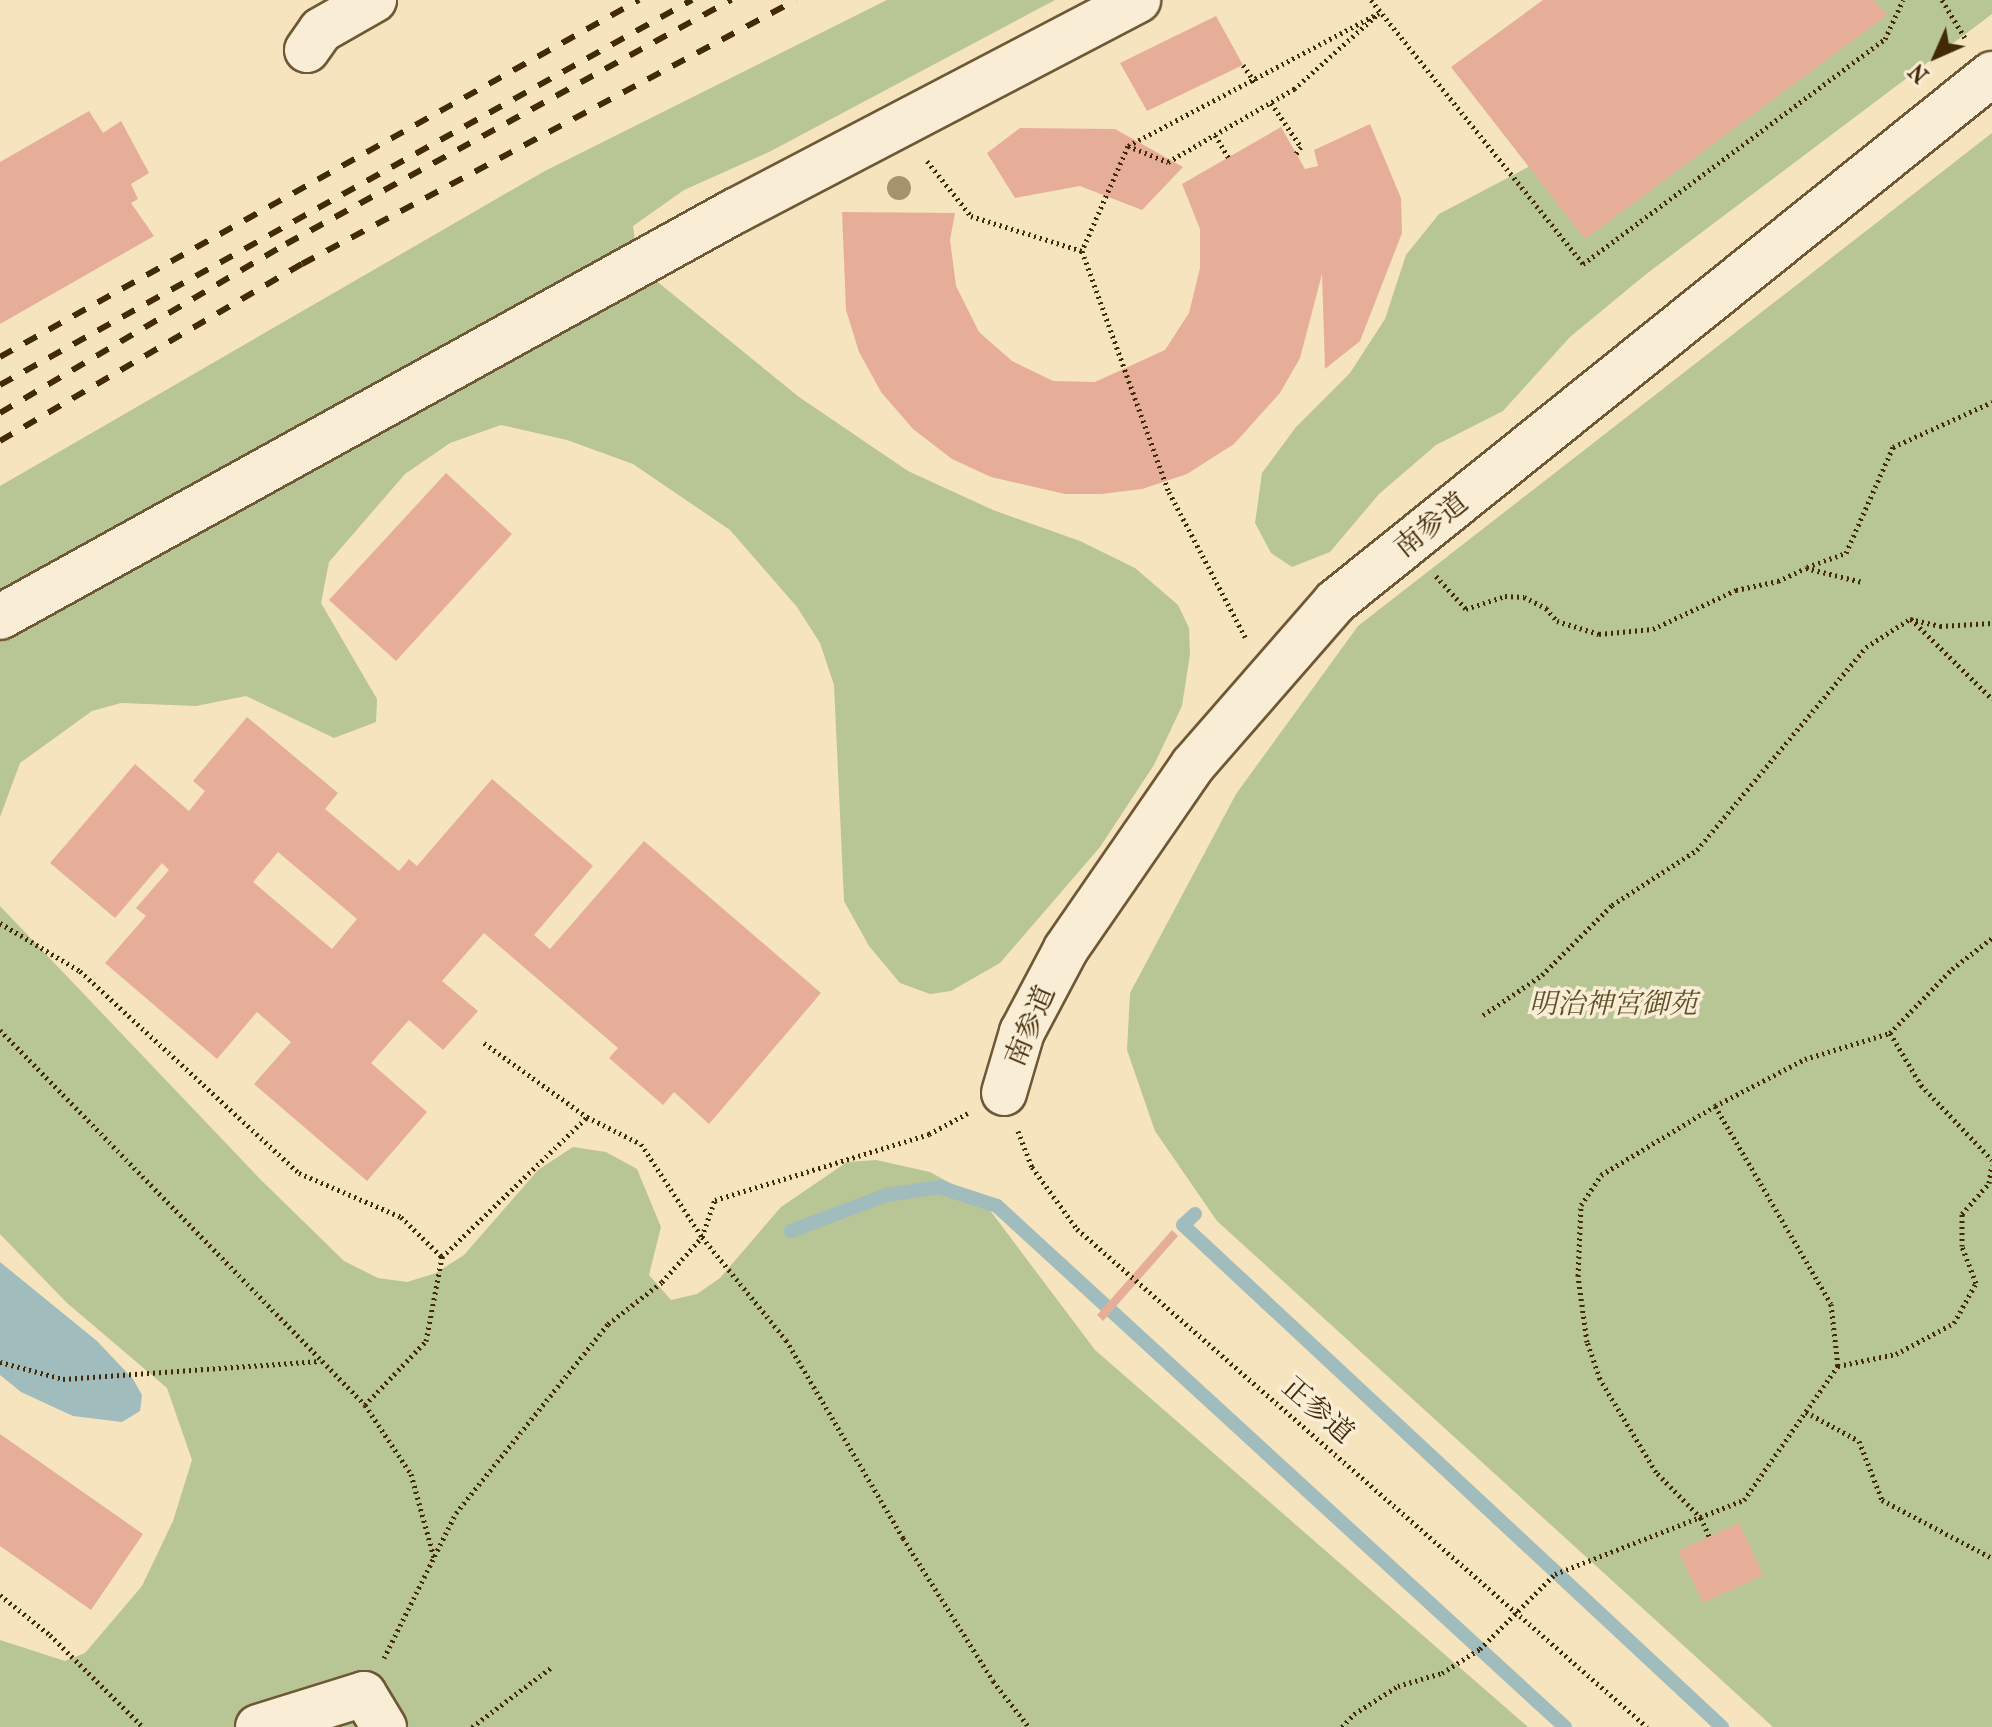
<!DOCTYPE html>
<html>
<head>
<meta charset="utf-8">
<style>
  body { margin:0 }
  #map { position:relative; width:1992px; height:1727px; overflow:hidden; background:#f6e4be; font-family:"IM FELL French Canon","Noto Serif JP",serif }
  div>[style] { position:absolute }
  .green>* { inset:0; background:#b8c594 }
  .water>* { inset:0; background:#a1bcbc }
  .stream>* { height:14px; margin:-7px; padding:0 7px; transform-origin:7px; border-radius:7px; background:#a1bcbc }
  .building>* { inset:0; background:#e6ae98 }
  .path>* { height:5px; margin-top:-2.5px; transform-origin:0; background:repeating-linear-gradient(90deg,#422a07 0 2px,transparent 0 6px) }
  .roads { filter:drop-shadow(2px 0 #6f5835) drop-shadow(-2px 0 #6f5835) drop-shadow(0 2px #6f5835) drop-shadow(0 -2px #6f5835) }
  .minor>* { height:44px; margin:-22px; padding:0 22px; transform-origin:22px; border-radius:22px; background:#f9edd5 }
  .rail>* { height:6px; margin-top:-3px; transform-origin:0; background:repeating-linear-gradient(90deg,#422a07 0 14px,transparent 0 28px) }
  .trees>* { width:24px; height:24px; margin:-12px; border-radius:50%; background:#a4936d }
  span { translate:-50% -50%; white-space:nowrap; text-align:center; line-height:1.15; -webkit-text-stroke:7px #f9edd5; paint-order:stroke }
  .street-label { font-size:28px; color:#422a07 }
  .park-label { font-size:28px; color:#60512a; font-style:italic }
  .north { position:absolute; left:1896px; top:16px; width:80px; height:80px; -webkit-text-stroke:6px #f9edd5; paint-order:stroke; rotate:225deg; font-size:22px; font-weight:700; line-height:32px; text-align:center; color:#422a07 }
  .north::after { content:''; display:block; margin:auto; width:28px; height:36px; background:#422a07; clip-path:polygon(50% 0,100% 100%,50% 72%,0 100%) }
</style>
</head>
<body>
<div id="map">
  <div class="green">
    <i style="clip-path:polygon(887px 0,1055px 0,771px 151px,684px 190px,633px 226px,637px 255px,654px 279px,799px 397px,908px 471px,993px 510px,1080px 541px,1135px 568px,1178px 605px,1189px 628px,1190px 654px,1182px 706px,1154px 765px,1100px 847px,1000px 963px,951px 991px,930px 994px,900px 983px,869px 946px,844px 901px,834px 685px,820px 643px,797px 607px,730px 530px,633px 464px,567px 440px,501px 425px,450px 443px,405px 474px,329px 562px,321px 603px,377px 699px,376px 722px,334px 738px,246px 696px,196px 706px,121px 703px,92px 711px,20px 763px,0 817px,0 486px,543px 172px)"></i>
    <i style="clip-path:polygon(1845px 0,1992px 0,1992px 14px,1645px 275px,1570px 337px,1503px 411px,1436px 445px,1379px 494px,1330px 552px,1292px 567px,1271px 553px,1255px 523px,1262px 473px,1296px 427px,1350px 373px,1385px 319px,1406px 255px,1439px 214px)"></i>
    <i style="clip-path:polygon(1992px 133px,1992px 1727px,1773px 1727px,1217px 1221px,1155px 1131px,1127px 1050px,1130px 993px,1236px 794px,1358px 626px)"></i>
    <i style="clip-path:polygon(0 906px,259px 1178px,344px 1261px,378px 1278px,407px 1282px,436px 1273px,464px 1255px,538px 1170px,573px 1147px,606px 1152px,637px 1169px,661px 1227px,649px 1275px,671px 1300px,697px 1294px,720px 1278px,781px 1207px,847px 1162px,876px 1160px,930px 1172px,983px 1201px,1095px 1350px,1528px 1727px,0 1727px,0 1640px,65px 1661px,85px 1653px,142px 1586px,173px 1521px,192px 1460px,167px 1388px,67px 1303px,0 1234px)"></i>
  </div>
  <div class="water">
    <i style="clip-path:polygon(0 1262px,97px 1341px,133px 1379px,142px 1395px,140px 1411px,122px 1422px,73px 1416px,21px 1392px,0 1375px)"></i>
  </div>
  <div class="stream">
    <i style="left:1195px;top:1214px;width:16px;rotate:137deg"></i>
    <i style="left:1183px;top:1225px;width:737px;rotate:42.96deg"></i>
    <i style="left:791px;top:1231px;width:103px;rotate:-20.6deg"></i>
    <i style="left:887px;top:1195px;width:53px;rotate:-8.7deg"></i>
    <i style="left:939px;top:1187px;width:61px;rotate:18.1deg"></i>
    <i style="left:997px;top:1206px;width:771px;rotate:42.53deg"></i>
  </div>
  <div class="building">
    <i style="clip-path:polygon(1543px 0,1874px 0,1887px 15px,1585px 239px,1451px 67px)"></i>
    <i style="clip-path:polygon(1216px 16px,1243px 65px,1147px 111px,1120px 63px)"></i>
    <i style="clip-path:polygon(89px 111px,103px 133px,121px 121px,149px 173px,131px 184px,138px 199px,131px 203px,154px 236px,0 324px,0 162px)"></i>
    <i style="clip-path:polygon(1370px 124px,1401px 198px,1402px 233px,1360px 341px,1325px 369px,1322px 274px,1300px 358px,1280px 393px,1234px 444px,1187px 474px,1142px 489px,1101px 494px,1065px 494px,991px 477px,952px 459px,913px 429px,881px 392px,859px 352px,846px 310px,842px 212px,955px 213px,950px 240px,956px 286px,979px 332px,1012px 361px,1053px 381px,1095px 382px,1165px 350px,1189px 313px,1200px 268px,1200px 229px,1182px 184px,1281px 127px,1305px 169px,1318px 166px,1314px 150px)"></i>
    <i style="clip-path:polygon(1020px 128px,1115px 129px,1183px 167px,1142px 210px,1080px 186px,1015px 198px,987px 153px)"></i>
    <i style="clip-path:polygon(446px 473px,512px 534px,396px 661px,329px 600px)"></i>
    <i style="clip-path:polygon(evenodd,247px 717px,338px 793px,325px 809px,399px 871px,409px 859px,417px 866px,492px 779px,593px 866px,534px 935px,550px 949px,644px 841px,821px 993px,709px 1124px,674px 1092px,663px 1105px,609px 1058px,618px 1048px,484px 933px,442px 981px,478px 1011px,443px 1050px,409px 1020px,371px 1063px,427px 1112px,367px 1181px,254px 1084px,291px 1042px,257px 1012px,217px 1059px,105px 963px,146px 916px,136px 908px,169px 870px,162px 863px,115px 918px,50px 863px,135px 764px,189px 811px,205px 791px,193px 781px,247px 717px,278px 852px,357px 919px,332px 949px,253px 882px,278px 852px)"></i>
    <i style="clip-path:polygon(1172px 1230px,1178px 1236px,1103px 1321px,1097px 1315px)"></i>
    <i style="clip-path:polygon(0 1434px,143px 1534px,91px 1610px,0 1546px)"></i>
    <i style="clip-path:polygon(1739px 1523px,1763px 1575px,1703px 1603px,1678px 1551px)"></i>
  </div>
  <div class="path">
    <i style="left:1371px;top:0;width:339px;rotate:51.2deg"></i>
    <i style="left:1583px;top:264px;width:377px;rotate:-36.7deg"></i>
    <i style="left:1885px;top:39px;width:43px;rotate:-65.2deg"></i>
    <i style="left:1942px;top:0;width:44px;rotate:58.8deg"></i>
    <i style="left:1243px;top:65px;width:21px;rotate:55deg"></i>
    <i style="left:1271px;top:103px;width:53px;rotate:55.7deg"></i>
    <i style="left:1301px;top:147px;width:9px;rotate:126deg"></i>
    <i style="left:1215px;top:135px;width:26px;rotate:59deg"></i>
    <i style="left:1128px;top:146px;width:43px;rotate:21.8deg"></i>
    <i style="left:1168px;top:162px;width:146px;rotate:-30.1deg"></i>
    <i style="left:1294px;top:89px;width:114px;rotate:-41.8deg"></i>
    <i style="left:1379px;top:13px;width:284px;rotate:152.1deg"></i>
    <i style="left:1128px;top:146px;width:115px;rotate:113.7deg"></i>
    <i style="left:1082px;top:251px;width:256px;rotate:70.2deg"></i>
    <i style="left:1169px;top:492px;width:164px;rotate:62.3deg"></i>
    <i style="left:927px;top:161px;width:70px;rotate:51.3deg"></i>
    <i style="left:971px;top:216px;width:116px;rotate:17.5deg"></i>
    <i style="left:1807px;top:567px;width:41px;rotate:-19.7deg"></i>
    <i style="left:1846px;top:553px;width:116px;rotate:-66.1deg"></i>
    <i style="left:1893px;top:447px;width:109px;rotate:-24.4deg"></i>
    <i style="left:1436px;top:576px;width:45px;rotate:47.7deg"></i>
    <i style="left:1466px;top:609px;width:41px;rotate:-18.4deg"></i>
    <i style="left:1505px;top:596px;width:19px;rotate:3deg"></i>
    <i style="left:1524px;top:597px;width:25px;rotate:27deg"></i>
    <i style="left:1546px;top:608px;width:17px;rotate:50deg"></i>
    <i style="left:1557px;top:621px;width:44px;rotate:17.2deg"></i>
    <i style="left:1599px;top:634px;width:54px;rotate:-5.3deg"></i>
    <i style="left:1653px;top:629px;width:92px;rotate:-25.2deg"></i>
    <i style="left:1736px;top:590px;width:43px;rotate:-12.1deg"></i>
    <i style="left:1778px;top:581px;width:31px;rotate:-25deg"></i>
    <i style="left:1806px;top:568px;width:58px;rotate:14deg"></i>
    <i style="left:1911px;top:619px;width:114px;rotate:44.6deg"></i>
    <i style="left:0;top:923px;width:93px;rotate:31deg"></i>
    <i style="left:80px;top:971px;width:298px;rotate:42.7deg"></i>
    <i style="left:299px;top:1173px;width:111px;rotate:23.3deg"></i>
    <i style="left:401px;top:1217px;width:57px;rotate:44.3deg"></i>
    <i style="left:1483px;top:1015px;width:71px;rotate:-34.1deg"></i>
    <i style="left:1542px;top:975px;width:99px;rotate:-45deg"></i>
    <i style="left:1612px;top:905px;width:101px;rotate:-32.9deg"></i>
    <i style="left:1697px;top:850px;width:264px;rotate:-50.2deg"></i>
    <i style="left:1866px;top:647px;width:52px;rotate:-32.5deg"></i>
    <i style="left:1910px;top:619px;width:31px;rotate:13deg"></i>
    <i style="left:1940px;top:626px;width:52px;rotate:-3.3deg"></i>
    <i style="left:0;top:1030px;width:523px;rotate:45.77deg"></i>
    <i style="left:365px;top:1405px;width:83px;rotate:56.3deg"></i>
    <i style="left:411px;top:1474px;width:90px;rotate:74.6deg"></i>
    <i style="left:1890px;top:1033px;width:61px;rotate:59.2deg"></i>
    <i style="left:1921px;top:1085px;width:103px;rotate:46.6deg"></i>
    <i style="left:484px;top:1043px;width:127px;rotate:35.7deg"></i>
    <i style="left:587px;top:1117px;width:60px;rotate:26.6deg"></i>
    <i style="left:641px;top:1144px;width:111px;rotate:56.7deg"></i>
    <i style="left:702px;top:1237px;width:133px;rotate:50.8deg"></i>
    <i style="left:786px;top:1340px;width:230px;rotate:59.4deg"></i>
    <i style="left:903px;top:1538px;width:169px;rotate:57.8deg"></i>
    <i style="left:993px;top:1681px;width:58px;rotate:52deg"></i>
    <i style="left:1715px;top:1106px;width:229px;rotate:59.6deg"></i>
    <i style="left:1831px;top:1304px;width:62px;rotate:83.6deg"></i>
    <i style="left:1018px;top:1131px;width:39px;rotate:69deg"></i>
    <i style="left:1032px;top:1167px;width:77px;rotate:54deg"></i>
    <i style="left:1077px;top:1229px;width:757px;rotate:41.14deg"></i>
    <i style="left:0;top:1362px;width:65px;rotate:15.1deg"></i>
    <i style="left:63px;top:1379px;width:258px;rotate:-4deg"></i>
    <i style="left:365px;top:1405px;width:88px;rotate:-46.4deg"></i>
    <i style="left:426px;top:1341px;width:86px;rotate:-79.2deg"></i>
    <i style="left:442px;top:1257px;width:202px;rotate:-44deg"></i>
    <i style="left:1806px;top:1412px;width:60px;rotate:28.7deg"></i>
    <i style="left:1859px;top:1441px;width:63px;rotate:68.7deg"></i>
    <i style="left:1882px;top:1500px;width:124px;rotate:27.8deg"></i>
    <i style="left:1709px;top:1536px;width:20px;rotate:-114deg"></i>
    <i style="left:1701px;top:1518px;width:64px;rotate:-134.4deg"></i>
    <i style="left:1656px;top:1472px;width:109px;rotate:-121.1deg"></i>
    <i style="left:1600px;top:1379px;width:39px;rotate:-109deg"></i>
    <i style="left:1587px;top:1342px;width:67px;rotate:-97.8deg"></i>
    <i style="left:1578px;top:1276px;width:71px;rotate:-87.6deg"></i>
    <i style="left:1581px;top:1205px;width:36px;rotate:-56deg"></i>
    <i style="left:1601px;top:1175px;width:133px;rotate:-31.2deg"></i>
    <i style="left:1715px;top:1106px;width:102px;rotate:-27.6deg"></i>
    <i style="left:1805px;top:1059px;width:89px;rotate:-17deg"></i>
    <i style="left:1890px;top:1033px;width:89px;rotate:-45.9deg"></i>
    <i style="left:1952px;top:969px;width:51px;rotate:-37.8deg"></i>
    <i style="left:0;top:1595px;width:64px;rotate:38.7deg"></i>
    <i style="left:50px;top:1635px;width:131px;rotate:44.7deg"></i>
    <i style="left:384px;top:1658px;width:162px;rotate:-63.6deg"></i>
    <i style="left:456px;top:1513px;width:243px;rotate:-51.2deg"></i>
    <i style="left:608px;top:1324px;width:68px;rotate:-37.9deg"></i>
    <i style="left:662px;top:1282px;width:60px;rotate:-48.4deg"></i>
    <i style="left:702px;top:1237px;width:39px;rotate:-71deg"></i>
    <i style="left:715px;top:1200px;width:224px;rotate:-17.1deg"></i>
    <i style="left:929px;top:1134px;width:44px;rotate:-28.3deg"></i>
    <i style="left:472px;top:1727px;width:100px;rotate:-36.9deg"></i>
    <i style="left:1342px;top:1727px;width:18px;rotate:-47deg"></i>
    <i style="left:1354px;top:1714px;width:52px;rotate:-32.5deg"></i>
    <i style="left:1398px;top:1686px;width:46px;rotate:-16.5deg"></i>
    <i style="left:1442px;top:1673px;width:45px;rotate:-32.3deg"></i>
    <i style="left:1480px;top:1649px;width:106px;rotate:-45deg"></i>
    <i style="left:1555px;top:1574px;width:203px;rotate:-21.4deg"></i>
    <i style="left:1744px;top:1500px;width:164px;rotate:-55deg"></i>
    <i style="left:1838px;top:1366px;width:59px;rotate:-11.7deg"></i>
    <i style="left:1896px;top:1354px;width:66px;rotate:-28.1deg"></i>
    <i style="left:1954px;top:1323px;width:46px;rotate:-61.2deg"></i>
    <i style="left:1976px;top:1283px;width:40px;rotate:-111deg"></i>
    <i style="left:1962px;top:1246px;width:32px;rotate:-90deg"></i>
    <i style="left:1962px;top:1214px;width:41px;rotate:-48.9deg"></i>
    <i style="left:1989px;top:1183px;width:18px;rotate:-81deg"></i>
  </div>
  <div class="roads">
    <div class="minor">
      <i style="left:307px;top:50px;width:24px;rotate:-55deg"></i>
      <i style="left:321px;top:30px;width:61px;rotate:-29.5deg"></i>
      <i style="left:0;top:617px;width:840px;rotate:-28.92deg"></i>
      <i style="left:735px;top:211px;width:455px;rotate:-27.6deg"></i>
      <i style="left:1004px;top:1093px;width:64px;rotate:-73.6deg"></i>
      <i style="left:1022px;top:1032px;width:94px;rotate:-62.1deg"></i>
      <i style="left:1066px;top:949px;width:224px;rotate:-55.4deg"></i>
      <i style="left:1193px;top:765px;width:216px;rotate:-48.9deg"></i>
      <i style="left:1335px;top:602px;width:843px;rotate:-38.79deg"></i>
      <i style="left:364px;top:1694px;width:39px;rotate:59deg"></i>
      <i style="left:258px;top:1727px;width:111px;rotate:-17.3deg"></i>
    </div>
  </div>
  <div class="rail">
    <i style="left:0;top:357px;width:732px;rotate:-29.19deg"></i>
    <i style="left:0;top:385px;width:792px;rotate:-29.09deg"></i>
    <i style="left:0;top:413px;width:332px;rotate:-30.6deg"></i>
    <i style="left:286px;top:244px;width:508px;rotate:-28.74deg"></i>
    <i style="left:0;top:441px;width:350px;rotate:-30.4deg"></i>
    <i style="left:302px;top:264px;width:560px;rotate:-28.12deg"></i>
  </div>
  <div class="trees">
    <i style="left:899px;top:188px"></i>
  </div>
  <div class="street-label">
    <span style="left:1431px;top:525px;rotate:-39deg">南参道</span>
    <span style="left:1030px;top:1026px;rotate:-67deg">南参道</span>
    <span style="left:1318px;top:1410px;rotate:41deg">正参道</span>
  </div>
  <div class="park-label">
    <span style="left:1613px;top:1004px">明治神宮御苑</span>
  </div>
  <div class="north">N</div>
</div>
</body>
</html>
